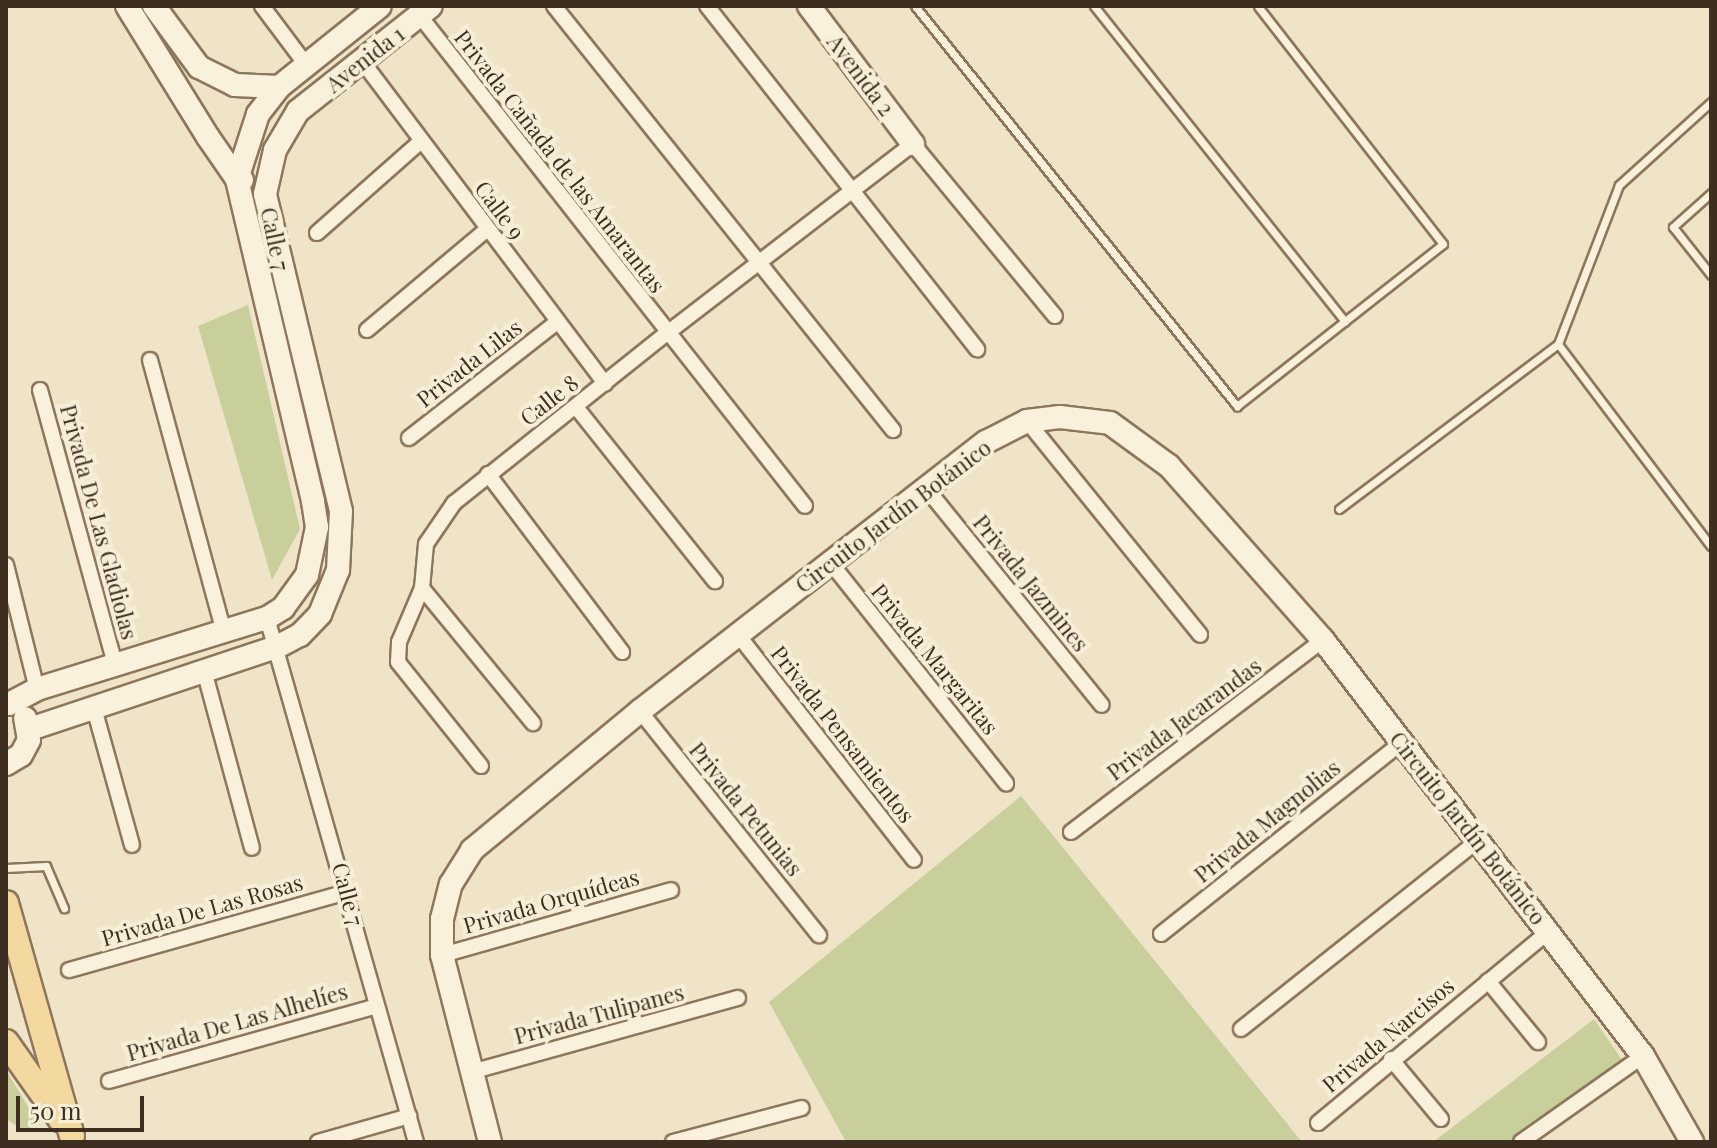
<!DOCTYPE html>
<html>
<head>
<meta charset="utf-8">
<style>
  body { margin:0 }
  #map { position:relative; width:1717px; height:1148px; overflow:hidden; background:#f0e4c8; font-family:"Playfair Display",serif }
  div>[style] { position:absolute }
  .green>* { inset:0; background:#c9cf9b }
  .roads { filter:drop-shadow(2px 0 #8d765c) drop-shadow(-2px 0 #8d765c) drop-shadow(0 2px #8d765c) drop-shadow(0 -2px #8d765c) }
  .lane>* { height:7px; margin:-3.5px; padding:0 3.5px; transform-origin:3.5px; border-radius:3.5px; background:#faf1dc }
  .street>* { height:14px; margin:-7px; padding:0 7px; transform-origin:7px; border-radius:7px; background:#faf1dc }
  .secondary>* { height:22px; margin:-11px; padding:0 11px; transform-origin:11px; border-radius:11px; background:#faf1dc }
  .primary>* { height:24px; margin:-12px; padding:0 12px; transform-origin:12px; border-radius:12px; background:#f3d9a0 }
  span { translate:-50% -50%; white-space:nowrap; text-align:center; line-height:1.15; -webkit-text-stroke:8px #f7eed8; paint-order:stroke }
  .street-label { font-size:22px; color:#3d2e20 }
  .frame { position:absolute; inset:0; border:8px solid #3d2e20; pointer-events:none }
  .scale { position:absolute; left:16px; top:1096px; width:128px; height:36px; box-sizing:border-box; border:4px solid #3d2e20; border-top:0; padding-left:10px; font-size:24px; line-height:28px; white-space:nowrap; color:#3d2e20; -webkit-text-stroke:6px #f7eed8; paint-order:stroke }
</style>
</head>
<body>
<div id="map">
  <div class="green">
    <i style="clip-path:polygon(248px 305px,300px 529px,272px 580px,198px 326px)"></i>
    <i style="clip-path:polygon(1021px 796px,1302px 1142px,846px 1142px,769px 1002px)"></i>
    <i style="clip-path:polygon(1594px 1019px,1624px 1063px,1524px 1142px,1433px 1142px)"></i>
    <i style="clip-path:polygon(6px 1070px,35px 1118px,28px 1133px,6px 1119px)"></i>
  </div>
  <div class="roads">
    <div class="lane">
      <i style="left:915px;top:6px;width:514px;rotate:51.17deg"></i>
      <i style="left:1237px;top:406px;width:262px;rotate:-38.2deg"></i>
      <i style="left:1443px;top:244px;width:301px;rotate:-127.9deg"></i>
      <i style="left:1094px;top:6px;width:403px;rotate:51.5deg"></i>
      <i style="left:1711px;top:193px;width:51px;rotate:138.2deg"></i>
      <i style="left:1673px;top:227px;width:61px;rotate:51.6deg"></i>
      <i style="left:1558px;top:344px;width:170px;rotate:-69deg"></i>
      <i style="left:1619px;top:185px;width:124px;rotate:-42.1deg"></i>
      <i style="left:1339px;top:509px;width:274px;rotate:-37deg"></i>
      <i style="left:1558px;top:344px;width:253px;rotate:52.9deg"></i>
      <i style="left:6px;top:868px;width:40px;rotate:-2.9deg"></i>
      <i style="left:46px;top:866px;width:46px;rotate:66.8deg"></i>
    </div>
    <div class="street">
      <i style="left:262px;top:6px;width:75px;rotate:53.1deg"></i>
      <i style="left:554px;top:6px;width:543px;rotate:51.36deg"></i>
      <i style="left:707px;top:6px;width:437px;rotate:51.8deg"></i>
      <i style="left:420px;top:16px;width:623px;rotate:51.84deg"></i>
      <i style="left:362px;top:61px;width:404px;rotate:53deg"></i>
      <i style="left:317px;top:233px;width:139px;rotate:-41.5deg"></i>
      <i style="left:367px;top:330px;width:155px;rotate:-40deg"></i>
      <i style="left:150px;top:360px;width:282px;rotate:74.8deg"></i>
      <i style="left:40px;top:390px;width:285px;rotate:74.7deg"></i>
      <i style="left:576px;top:407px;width:223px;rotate:51.4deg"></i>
      <i style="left:1027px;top:421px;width:275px;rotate:51deg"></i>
      <i style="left:409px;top:438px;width:188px;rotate:-38.1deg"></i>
      <i style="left:488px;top:474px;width:223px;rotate:53deg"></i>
      <i style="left:926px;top:488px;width:279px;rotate:51deg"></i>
      <i style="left:830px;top:562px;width:283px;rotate:51.5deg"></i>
      <i style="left:6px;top:565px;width:128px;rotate:76deg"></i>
      <i style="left:422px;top:588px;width:175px;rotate:50.6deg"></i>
      <i style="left:267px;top:618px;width:545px;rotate:74.13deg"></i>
      <i style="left:739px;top:636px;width:284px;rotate:52deg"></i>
      <i style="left:205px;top:674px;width:180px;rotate:74.9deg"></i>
      <i style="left:94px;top:708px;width:142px;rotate:74.5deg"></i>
      <i style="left:640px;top:711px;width:287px;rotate:51.4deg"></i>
      <i style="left:481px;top:766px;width:133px;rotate:-128.6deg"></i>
      <i style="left:398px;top:662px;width:20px;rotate:-87deg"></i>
      <i style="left:399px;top:642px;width:59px;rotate:-66.9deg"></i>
      <i style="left:422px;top:588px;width:44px;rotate:-84.8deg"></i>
      <i style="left:426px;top:544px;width:50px;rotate:-55.7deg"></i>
      <i style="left:454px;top:503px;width:271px;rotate:-38.6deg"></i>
      <i style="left:666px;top:334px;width:312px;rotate:-37.6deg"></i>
      <i style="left:913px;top:144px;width:223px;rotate:50.5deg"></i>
      <i style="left:1071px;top:832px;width:317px;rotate:-37.3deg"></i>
      <i style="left:1161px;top:934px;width:307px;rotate:-38.5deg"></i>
      <i style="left:442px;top:955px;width:238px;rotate:-15.8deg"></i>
      <i style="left:69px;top:970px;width:289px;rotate:-15.7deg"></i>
      <i style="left:1488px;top:981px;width:79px;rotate:50.7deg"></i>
      <i style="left:1241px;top:1029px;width:302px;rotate:-38.5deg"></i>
      <i style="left:1391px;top:1059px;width:78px;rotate:50.2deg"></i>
      <i style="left:471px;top:1072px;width:277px;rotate:-15.5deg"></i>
      <i style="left:109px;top:1081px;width:278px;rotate:-15.6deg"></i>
      <i style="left:1318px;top:1123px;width:300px;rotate:-39.7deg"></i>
      <i style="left:318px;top:1142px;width:95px;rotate:-15.9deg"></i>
      <i style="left:673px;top:1142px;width:133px;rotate:-14.8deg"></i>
      <i style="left:1521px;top:1142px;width:149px;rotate:-35.2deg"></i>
    </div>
    <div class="secondary">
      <i style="left:127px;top:6px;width:154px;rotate:58.3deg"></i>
      <i style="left:208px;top:137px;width:51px;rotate:55.4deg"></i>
      <i style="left:237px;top:179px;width:5px;rotate:11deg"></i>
      <i style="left:154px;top:6px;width:76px;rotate:53.6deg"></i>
      <i style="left:199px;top:67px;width:40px;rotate:26.6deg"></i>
      <i style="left:235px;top:85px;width:44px;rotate:2.6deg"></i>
      <i style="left:809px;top:6px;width:173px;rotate:53deg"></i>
      <i style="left:9px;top:704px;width:32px;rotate:-28deg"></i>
      <i style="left:37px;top:689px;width:241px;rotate:-17.2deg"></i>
      <i style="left:267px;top:618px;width:19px;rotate:-32deg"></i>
      <i style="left:283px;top:608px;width:41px;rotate:-54deg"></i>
      <i style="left:307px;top:575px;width:49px;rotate:-78.2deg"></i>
      <i style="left:317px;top:527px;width:26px;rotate:-99deg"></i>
      <i style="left:313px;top:501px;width:331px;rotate:-103.3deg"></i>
      <i style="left:237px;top:179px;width:68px;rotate:-72.1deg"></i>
      <i style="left:258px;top:114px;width:34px;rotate:-52deg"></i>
      <i style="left:279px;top:87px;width:129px;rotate:-38.7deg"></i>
      <i style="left:30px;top:729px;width:260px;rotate:-18.4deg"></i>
      <i style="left:277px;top:647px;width:26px;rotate:-28deg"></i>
      <i style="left:300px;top:635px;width:29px;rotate:-46deg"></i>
      <i style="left:320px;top:614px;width:48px;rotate:-67.8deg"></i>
      <i style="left:338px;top:570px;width:59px;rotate:-87.1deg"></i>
      <i style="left:341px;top:511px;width:326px;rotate:-103.5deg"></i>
      <i style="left:265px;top:194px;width:45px;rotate:-77.2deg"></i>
      <i style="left:275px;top:150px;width:45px;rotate:-59.5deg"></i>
      <i style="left:298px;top:111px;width:169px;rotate:-38.3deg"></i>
      <i style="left:6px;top:764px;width:17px;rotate:-31deg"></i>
      <i style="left:21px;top:755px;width:17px;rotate:-62deg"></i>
      <i style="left:29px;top:740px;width:22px;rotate:-100deg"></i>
      <i style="left:490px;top:1142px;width:193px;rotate:-104.4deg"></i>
      <i style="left:442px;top:955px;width:36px;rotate:-90deg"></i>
      <i style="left:442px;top:919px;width:36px;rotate:-76deg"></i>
      <i style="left:451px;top:884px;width:40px;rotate:-58deg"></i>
      <i style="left:472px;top:850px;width:218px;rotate:-39.6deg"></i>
      <i style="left:640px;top:711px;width:438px;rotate:-37.9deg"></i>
      <i style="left:986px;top:442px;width:46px;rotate:-27.1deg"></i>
      <i style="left:1027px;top:421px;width:33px;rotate:-7deg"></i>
      <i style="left:1060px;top:417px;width:50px;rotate:6.8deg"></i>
      <i style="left:1110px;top:423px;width:73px;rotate:36.1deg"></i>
      <i style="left:1169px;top:466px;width:232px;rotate:48.5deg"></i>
      <i style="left:1323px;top:640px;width:525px;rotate:52.43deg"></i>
      <i style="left:1643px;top:1056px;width:99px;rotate:60.3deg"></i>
    </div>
    <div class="primary">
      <i style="left:6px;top:903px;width:242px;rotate:74.2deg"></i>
      <i style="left:6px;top:1042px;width:95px;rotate:54.8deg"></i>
    </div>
  </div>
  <div class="street-label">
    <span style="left:365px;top:59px;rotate:-38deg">Avenida 1</span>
    <span style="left:861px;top:75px;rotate:53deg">Avenida 2</span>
    <span style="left:560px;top:161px;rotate:52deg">Privada Cañada de las Amarantas</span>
    <span style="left:500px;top:210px;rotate:53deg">Calle 9</span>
    <span style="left:275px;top:239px;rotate:78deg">Calle 7</span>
    <span style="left:469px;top:363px;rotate:-38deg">Privada Lilas</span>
    <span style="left:549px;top:400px;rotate:-38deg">Calle 8</span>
    <span style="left:893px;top:516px;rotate:-37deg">Circuito Jardín Botánico</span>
    <span style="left:99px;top:522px;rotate:75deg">Privada De Las Gladiolas</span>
    <span style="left:1031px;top:583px;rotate:51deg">Privada Jazmines</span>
    <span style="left:935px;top:659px;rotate:51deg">Privada Margaritas</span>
    <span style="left:1184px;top:719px;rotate:-37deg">Privada Jacarandas</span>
    <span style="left:843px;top:734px;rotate:52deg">Privada Pensamientos</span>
    <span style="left:746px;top:809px;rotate:51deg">Privada Petunias</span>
    <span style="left:1267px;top:821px;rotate:-39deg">Privada Magnolias</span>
    <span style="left:1468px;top:828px;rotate:52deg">Circuito Jardín Botánico</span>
    <span style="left:348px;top:894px;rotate:75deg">Calle 7</span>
    <span style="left:551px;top:901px;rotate:-16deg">Privada Orquídeas</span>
    <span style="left:202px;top:910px;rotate:-16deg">Privada De Las Rosas</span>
    <span style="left:599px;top:1014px;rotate:-15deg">Privada Tulipanes</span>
    <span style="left:237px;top:1022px;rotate:-16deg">Privada De Las Alhelíes</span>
    <span style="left:1388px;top:1035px;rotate:-40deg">Privada Narcisos</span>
  </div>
  <div class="frame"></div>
  <div class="scale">50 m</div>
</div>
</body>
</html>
